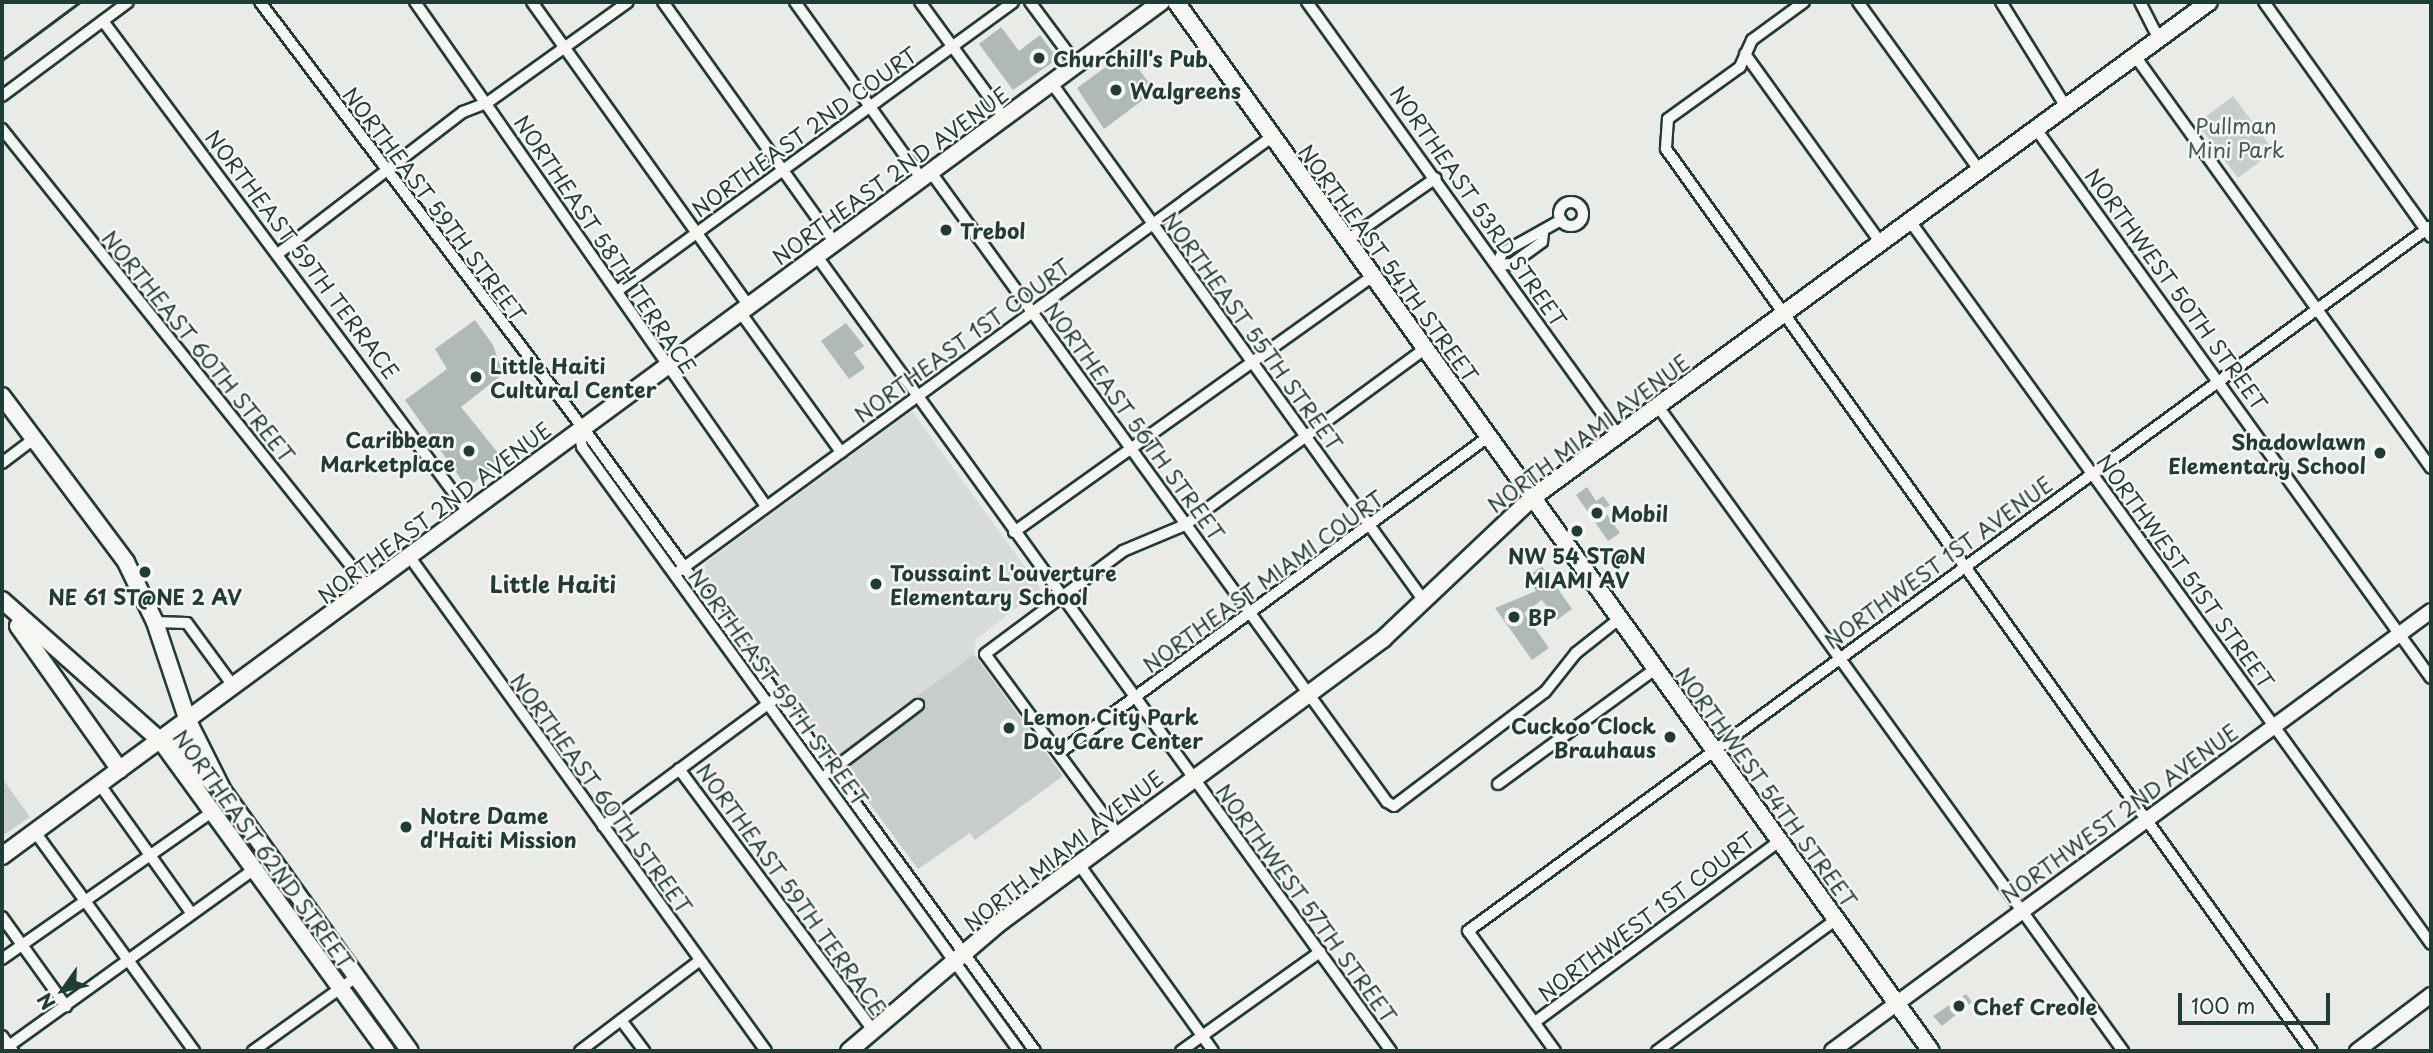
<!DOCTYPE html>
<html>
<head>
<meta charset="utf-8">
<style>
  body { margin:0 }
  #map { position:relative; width:2433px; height:1053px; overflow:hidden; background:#e9ebe7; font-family:"Playpen Sans",sans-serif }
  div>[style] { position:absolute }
  .built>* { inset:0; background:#d8dcd8 }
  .green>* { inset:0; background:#c7cec9 }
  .building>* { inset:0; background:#b0bab5 }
  .roads { filter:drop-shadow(2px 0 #1f3d34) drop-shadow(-2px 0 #1f3d34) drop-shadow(0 2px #1f3d34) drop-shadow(0 -2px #1f3d34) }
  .minor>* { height:10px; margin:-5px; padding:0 5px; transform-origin:5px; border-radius:5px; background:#f6f6f2 }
  .minor>.ring { margin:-5px; padding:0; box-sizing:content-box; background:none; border:10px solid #f6f6f2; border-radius:50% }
  .tertiary>* { height:14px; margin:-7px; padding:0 7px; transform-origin:7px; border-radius:7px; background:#f6f6f2 }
  .secondary>* { height:16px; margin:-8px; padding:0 8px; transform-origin:8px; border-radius:8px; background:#f6f6f2 }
  .rail>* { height:2.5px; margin:-1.25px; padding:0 1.25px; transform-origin:1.25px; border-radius:1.25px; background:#1f3d34 }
  .dots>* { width:19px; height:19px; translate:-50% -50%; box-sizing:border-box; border:4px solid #f6f6f2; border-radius:50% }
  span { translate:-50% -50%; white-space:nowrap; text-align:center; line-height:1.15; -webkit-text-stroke:5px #f6f6f2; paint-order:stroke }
  .poi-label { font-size:21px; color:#1f3d34; font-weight:700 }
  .left { translate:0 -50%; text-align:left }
  .right { translate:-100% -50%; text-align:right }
  .park-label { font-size:21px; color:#415a52 }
  .street-label { font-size:21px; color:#1f3d34 }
  .neighbourhood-label { font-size:23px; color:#1f3d34; font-weight:700 }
  .frame { position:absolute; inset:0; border:4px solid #1f3d34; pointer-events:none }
  .north { position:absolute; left:28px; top:955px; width:70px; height:70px; -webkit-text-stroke:5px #f6f6f2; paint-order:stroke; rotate:236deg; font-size:19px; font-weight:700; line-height:28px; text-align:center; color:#1f3d34 }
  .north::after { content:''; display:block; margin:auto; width:24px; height:32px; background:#1f3d34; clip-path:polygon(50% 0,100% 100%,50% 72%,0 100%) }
  .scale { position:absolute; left:2178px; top:993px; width:152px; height:32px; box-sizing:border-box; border:4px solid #1f3d34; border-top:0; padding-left:9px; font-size:21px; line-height:24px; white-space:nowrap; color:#1f3d34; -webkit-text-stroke:5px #f6f6f2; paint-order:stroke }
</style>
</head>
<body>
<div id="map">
  <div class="built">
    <i style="clip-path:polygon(912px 411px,1041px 589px,976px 639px,974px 654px,835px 756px,705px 574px,705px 563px)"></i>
  </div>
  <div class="green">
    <i style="clip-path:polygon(2233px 96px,2274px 151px,2238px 178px,2197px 123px)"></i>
    <i style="clip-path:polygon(974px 654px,1063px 776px,975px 840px,970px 833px,918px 869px,835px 756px)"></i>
    <i style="clip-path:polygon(2px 778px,30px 817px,2px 836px)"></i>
  </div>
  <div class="building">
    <i style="clip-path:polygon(1001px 27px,1019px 51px,1040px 35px,1054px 54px,1053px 62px,1013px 90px,979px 44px)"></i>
    <i style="clip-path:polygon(1126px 52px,1155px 91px,1104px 129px,1077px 88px)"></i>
    <i style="clip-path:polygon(475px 320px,493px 345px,503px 374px,461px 407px,503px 459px,472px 484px,463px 482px,405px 400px,447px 369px,435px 349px)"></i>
    <i style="clip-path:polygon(846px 323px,864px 346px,854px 353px,865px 368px,849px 379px,821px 341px)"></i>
    <i style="clip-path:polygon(1587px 487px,1596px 501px,1603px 496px,1610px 505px,1603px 509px,1620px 533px,1608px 541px,1576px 495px)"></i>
    <i style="clip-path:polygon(1542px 566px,1572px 609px,1557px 620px,1542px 600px,1524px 613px,1549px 648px,1532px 660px,1495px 608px,1536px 591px,1526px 578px)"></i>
    <i style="clip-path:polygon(1966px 994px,1972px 1002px,1942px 1026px,1933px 1016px)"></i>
  </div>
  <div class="roads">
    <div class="minor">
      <i style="left:260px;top:2px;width:550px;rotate:52.84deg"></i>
      <i style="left:592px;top:440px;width:755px;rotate:54.06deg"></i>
      <i style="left:415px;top:2px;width:614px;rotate:55.15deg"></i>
      <i style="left:532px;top:2px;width:372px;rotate:54.5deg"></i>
      <i style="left:663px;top:2px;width:295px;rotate:54.5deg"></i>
      <i style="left:795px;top:2px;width:216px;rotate:54.4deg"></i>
      <i style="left:920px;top:2px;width:142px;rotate:53.9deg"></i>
      <i style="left:1030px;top:2px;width:77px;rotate:53.4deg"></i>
      <i style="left:1307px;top:2px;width:532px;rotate:54.34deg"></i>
      <i style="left:1804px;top:2px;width:64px;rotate:143.8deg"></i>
      <i style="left:1752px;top:40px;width:30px;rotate:114deg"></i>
      <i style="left:1740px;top:67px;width:89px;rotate:144.2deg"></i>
      <i style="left:1668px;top:119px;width:30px;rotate:94deg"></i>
      <i style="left:1666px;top:149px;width:1109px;rotate:54.39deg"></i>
      <i style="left:1858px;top:2px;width:207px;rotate:54.2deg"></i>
      <i style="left:2001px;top:2px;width:123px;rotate:58.2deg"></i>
      <i style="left:2140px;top:2px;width:39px;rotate:63deg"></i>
      <i style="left:2264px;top:2px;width:288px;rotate:54.6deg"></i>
      <i style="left:103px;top:21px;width:612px;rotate:53.37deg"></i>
      <i style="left:1745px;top:54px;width:231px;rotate:54.3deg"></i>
      <i style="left:2135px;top:56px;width:507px;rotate:54.3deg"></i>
      <i style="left:1051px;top:82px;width:639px;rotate:54.3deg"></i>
      <i style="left:2px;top:96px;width:157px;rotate:-36.7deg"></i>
      <i style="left:2px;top:129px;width:586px;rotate:51.37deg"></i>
      <i style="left:2036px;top:129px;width:676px;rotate:54.27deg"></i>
      <i style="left:930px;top:171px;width:779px;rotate:54.09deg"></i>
      <i style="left:1387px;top:802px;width:8px;rotate:30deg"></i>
      <i style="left:1394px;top:806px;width:189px;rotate:-37.1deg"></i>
      <i style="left:1545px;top:692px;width:50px;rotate:-51.5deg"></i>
      <i style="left:1576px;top:653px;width:55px;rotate:-38.3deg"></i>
      <i class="ring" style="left:1559px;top:202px;width:14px;height:14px"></i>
      <i style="left:1910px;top:221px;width:891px;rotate:54.22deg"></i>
      <i style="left:1543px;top:233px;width:9px;rotate:96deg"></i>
      <i style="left:1542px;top:242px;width:37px;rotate:144deg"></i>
      <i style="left:1512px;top:264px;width:15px;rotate:176deg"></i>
      <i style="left:1497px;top:265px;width:13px;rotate:-67deg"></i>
      <i style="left:1502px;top:253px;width:68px;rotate:-29.2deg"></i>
      <i style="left:1347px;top:240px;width:108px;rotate:-34.9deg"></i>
      <i style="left:279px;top:253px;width:232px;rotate:-37.5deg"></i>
      <i style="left:463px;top:112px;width:26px;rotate:-21deg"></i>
      <i style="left:487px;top:103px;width:173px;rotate:-35.6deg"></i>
      <i style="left:816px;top:255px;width:982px;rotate:54.16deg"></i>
      <i style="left:617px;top:291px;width:490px;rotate:-36.1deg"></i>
      <i style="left:740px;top:312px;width:173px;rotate:54.2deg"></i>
      <i style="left:1657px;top:405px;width:797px;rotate:54.19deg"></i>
      <i style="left:579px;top:430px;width:17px;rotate:80deg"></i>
      <i style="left:582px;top:447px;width:746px;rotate:54.11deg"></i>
      <i style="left:2px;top:463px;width:41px;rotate:-37.1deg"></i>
      <i style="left:1014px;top:532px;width:441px;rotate:-35.5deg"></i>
      <i style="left:409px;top:556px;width:610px;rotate:54.2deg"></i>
      <i style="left:679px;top:571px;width:736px;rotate:-36.22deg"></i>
      <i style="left:155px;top:622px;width:32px;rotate:2deg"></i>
      <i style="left:187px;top:623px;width:79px;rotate:53.7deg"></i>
      <i style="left:1059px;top:753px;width:533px;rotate:-36.38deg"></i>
      <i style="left:679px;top:769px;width:327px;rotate:53.4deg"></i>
      <i style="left:828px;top:773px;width:113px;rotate:-37.1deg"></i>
      <i style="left:1498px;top:784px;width:195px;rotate:-36.2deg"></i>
      <i style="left:100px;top:785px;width:158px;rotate:54.5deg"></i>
      <i style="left:603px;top:826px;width:212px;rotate:-36.5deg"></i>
      <i style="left:35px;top:832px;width:271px;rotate:54deg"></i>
      <i style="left:1117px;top:833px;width:222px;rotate:-126.4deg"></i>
      <i style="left:985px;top:654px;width:172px;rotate:-36.7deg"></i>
      <i style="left:1123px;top:551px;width:67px;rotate:-22.8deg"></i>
      <i style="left:1185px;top:525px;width:298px;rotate:-36.3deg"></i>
      <i style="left:1078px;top:863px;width:231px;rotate:54.3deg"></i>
      <i style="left:2px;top:917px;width:110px;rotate:54.3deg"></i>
      <i style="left:2px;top:959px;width:258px;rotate:-35deg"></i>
      <i style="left:621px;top:1020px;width:39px;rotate:53deg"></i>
      <i style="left:1535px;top:1022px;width:305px;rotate:-36.5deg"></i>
      <i style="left:2px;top:1036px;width:19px;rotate:54deg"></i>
      <i style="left:2px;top:1051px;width:311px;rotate:-35.8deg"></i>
      <i style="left:253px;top:1051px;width:127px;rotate:-35.7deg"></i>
      <i style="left:580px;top:1051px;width:149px;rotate:-37.1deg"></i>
      <i style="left:1181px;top:1051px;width:171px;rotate:-35.5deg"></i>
      <i style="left:1555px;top:1051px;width:148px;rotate:-125.9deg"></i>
      <i style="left:1468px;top:931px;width:1193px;rotate:-36.21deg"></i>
      <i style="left:1657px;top:1051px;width:223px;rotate:-36.3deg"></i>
    </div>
    <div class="tertiary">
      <i style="left:1832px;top:1051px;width:743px;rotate:-36.3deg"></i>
      <i style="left:2357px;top:1051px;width:93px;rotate:-37.1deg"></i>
    </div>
    <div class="secondary">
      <i style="left:1176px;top:2px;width:1292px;rotate:54.26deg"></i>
      <i style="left:2px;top:396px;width:207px;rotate:53.2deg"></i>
      <i style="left:126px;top:562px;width:67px;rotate:64.2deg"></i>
      <i style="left:155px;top:622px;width:104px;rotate:71.6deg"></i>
      <i style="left:188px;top:721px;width:78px;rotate:63.4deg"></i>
      <i style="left:223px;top:791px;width:320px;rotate:54.3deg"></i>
      <i style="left:2px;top:600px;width:213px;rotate:41.6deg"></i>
      <i style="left:161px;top:741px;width:383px;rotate:54deg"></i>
      <i style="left:18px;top:626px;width:176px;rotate:54.7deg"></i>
      <i style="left:163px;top:740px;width:18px;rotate:19deg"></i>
      <i style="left:180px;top:746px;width:46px;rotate:49.4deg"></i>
      <i style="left:2px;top:856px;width:1440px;rotate:-36.38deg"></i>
      <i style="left:849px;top:1051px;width:201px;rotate:-40.4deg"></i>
      <i style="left:1002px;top:921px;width:474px;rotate:-36.5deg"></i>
      <i style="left:1383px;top:639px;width:205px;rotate:-43.4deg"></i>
      <i style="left:1532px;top:498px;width:839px;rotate:-36.23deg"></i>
    </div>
  </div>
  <div class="rail">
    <i style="left:2px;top:60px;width:97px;rotate:-36.6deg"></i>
  </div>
  <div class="dots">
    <i style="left:1039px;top:58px;background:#1f3d34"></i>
    <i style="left:1116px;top:90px;background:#1f3d34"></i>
    <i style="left:946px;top:230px;background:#1f3d34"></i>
    <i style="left:476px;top:377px;background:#1f3d34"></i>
    <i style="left:469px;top:451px;background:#1f3d34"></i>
    <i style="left:2380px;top:453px;background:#1f3d34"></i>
    <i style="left:1597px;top:513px;background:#1f3d34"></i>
    <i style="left:1577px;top:531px;background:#1f3d34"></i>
    <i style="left:145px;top:572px;background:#1f3d34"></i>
    <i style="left:876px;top:584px;background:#1f3d34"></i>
    <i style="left:1514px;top:617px;background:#1f3d34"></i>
    <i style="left:1009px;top:728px;background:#1f3d34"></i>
    <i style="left:1670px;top:737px;background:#1f3d34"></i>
    <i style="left:406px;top:827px;background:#1f3d34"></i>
    <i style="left:1959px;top:1006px;background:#1f3d34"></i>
  </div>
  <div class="poi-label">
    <span class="left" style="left:1053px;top:58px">Churchill's Pub</span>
    <span class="left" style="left:1130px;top:90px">Walgreens</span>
    <span class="left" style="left:960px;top:230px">Trebol</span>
    <span class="left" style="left:490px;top:377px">Little Haiti<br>Cultural Center</span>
    <span class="right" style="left:455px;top:451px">Caribbean<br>Marketplace</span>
    <span class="right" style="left:2366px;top:453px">Shadowlawn<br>Elementary School</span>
    <span class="left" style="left:1611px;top:513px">Mobil</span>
    <span style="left:1577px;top:567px">NW 54 ST@N<br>MIAMI AV</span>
    <span class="left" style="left:890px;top:584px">Toussaint L'ouverture<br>Elementary School</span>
    <span style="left:145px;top:596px">NE 61 ST@NE 2 AV</span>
    <span class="left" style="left:1528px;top:617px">BP</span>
    <span class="left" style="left:1023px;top:728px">Lemon City Park<br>Day Care Center</span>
    <span class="right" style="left:1656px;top:737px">Cuckoo Clock<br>Brauhaus</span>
    <span class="left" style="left:420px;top:827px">Notre Dame<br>d'Haiti Mission</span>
    <span class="left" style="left:1973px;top:1006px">Chef Creole</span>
  </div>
  <div class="park-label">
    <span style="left:2236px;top:137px">Pullman<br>Mini Park</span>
  </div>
  <div class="street-label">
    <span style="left:804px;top:131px;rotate:-36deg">NORTHEAST 2ND COURT</span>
    <span style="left:890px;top:175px;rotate:-36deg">NORTHEAST 2ND AVENUE</span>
    <span style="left:435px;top:204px;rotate:53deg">NORTHEAST 59TH STREET</span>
    <span style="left:1479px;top:206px;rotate:55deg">NORTHEAST 53RD STREET</span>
    <span style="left:606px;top:244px;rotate:56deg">NORTHEAST 58TH TERRACE</span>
    <span style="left:303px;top:254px;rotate:53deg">NORTHEAST 59TH TERRACE</span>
    <span style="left:1389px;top:263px;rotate:54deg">NORTHEAST 54TH STREET</span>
    <span style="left:2177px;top:289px;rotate:54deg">NORTHWEST 50TH STREET</span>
    <span style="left:1253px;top:331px;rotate:54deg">NORTHEAST 55TH STREET</span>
    <span style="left:962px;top:340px;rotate:-36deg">NORTHEAST 1ST COURT</span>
    <span style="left:199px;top:346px;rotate:51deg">NORTHEAST 60TH STREET</span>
    <span style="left:1135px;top:421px;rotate:54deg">NORTHEAST 56TH STREET</span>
    <span style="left:1588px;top:433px;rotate:-37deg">NORTH MIAMI AVENUE</span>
    <span style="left:434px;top:512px;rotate:-37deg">NORTHEAST 2ND AVENUE</span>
    <span style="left:1938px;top:562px;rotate:-36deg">NORTHWEST 1ST AVENUE</span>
    <span style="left:2186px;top:571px;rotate:54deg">NORTHWEST 51ST STREET</span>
    <span style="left:1263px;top:581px;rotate:-36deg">NORTHEAST MIAMI COURT</span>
    <span style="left:779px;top:687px;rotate:54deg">NORTHEAST 59TH STREET</span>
    <span style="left:1767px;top:787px;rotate:54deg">NORTHWEST 54TH STREET</span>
    <span style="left:602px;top:793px;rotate:54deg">NORTHEAST 60TH STREET</span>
    <span style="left:2119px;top:813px;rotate:-36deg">NORTHWEST 2ND AVENUE</span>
    <span style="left:264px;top:849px;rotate:54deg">NORTHEAST 62ND STREET</span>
    <span style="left:1063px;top:850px;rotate:-38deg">NORTH MIAMI AVENUE</span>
    <span style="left:792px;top:889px;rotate:54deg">NORTHEAST 59TH TERRACE</span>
    <span style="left:1307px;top:903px;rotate:54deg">NORTHWEST 57TH STREET</span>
    <span style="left:1646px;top:916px;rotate:-37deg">NORTHWEST 1ST COURT</span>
  </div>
  <div class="neighbourhood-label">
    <span style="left:553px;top:584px">Little Haiti</span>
  </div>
  <div class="frame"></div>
  <div class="north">N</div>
  <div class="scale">100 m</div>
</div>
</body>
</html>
